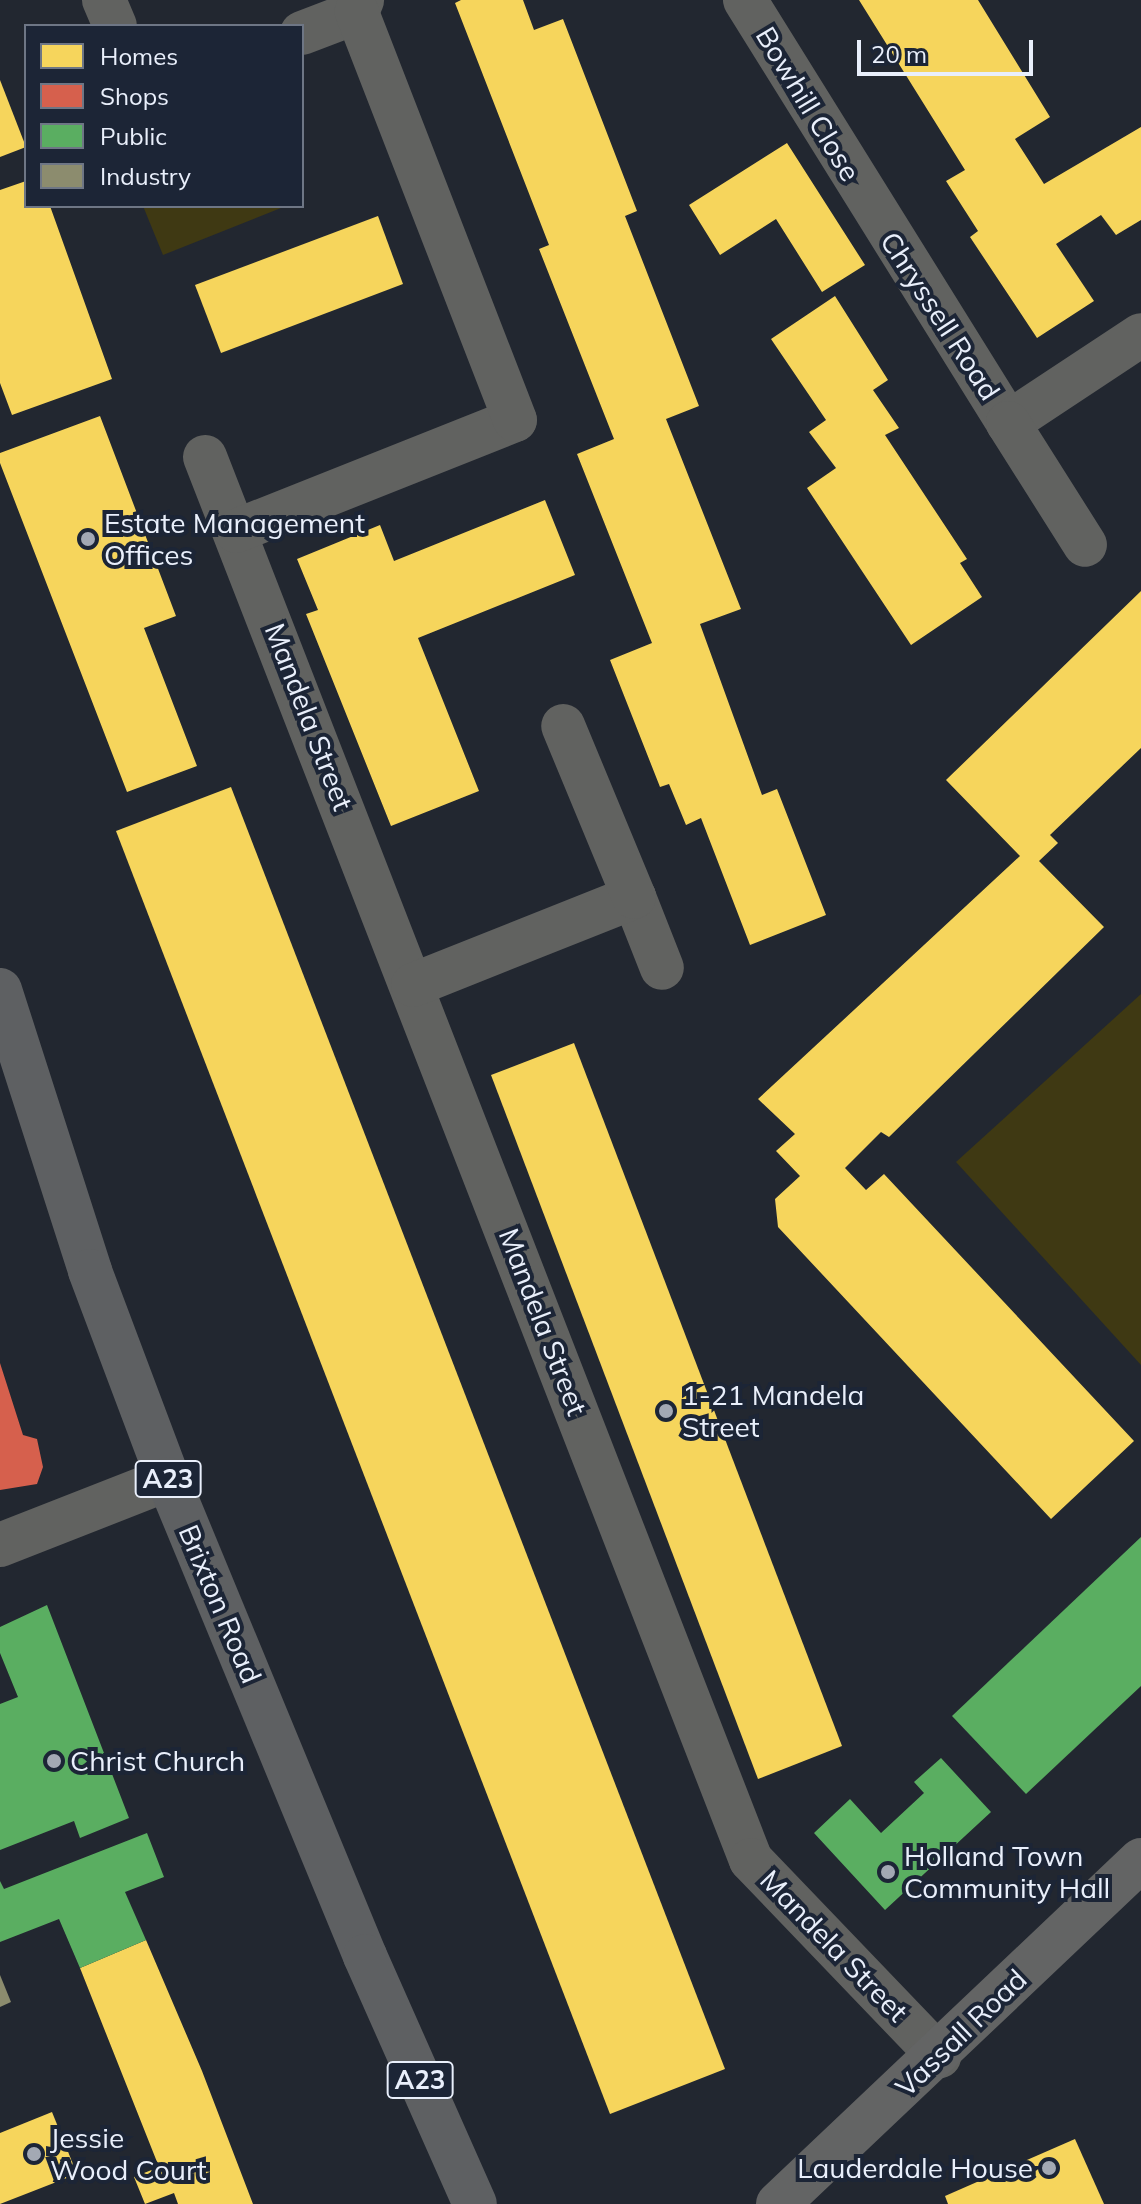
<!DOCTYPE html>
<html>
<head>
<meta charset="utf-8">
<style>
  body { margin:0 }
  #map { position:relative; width:1141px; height:2204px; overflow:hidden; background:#222730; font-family:Mulish,sans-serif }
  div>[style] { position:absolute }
  .green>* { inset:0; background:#3f3913 }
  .homes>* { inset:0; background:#f6d55c }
  .shops>* { inset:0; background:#d6604d }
  .public>* { inset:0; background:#5aae61 }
  .industry>* { inset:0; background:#8c8c6e }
  .street>* { height:44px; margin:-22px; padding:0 22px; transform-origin:22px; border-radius:22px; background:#616260 }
  .secondary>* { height:44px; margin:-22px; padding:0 22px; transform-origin:22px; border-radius:22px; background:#636464 }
  .highway>* { height:44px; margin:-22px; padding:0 22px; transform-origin:22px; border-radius:22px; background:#5e6062 }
  .dots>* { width:22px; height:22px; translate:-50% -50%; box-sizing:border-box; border:4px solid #1c2536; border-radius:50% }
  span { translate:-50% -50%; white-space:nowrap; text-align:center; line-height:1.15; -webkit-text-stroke:8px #1c2536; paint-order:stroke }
  .shield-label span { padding:2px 6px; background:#1c2536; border:2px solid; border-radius:6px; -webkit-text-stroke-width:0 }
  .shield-label { font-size:26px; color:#e9effb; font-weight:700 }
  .street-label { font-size:28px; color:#e9effb }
  .poi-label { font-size:28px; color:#e9effb }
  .left { translate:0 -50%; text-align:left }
  .right { translate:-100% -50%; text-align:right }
  .legend { position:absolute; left:24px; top:24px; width:280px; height:184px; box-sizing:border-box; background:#1c2536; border:2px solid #6e7685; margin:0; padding:10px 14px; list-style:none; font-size:24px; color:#e9effb }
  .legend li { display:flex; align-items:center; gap:16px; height:40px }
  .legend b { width:40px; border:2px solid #6e7685 }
  .scale { position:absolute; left:857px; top:40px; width:176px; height:36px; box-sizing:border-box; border:4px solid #e9effb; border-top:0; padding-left:10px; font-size:24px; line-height:28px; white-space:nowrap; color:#e9effb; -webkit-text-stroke:6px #1c2536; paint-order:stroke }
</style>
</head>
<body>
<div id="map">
  <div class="green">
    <i style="clip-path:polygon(143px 206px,286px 206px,163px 255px)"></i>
    <i style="clip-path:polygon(1141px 994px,1141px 1365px,956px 1162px)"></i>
  </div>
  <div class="homes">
    <i style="clip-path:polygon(461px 0,523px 0,534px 30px,563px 19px,637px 211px,625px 216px,699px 406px,666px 419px,741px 609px,700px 624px,762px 795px,777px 789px,826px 915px,750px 945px,701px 818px,686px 825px,669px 784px,660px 787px,610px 660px,652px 643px,577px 454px,614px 439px,539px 249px,549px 245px,455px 3px)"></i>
    <i style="clip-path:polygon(859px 0,978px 0,1050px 117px,1015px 139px,1044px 184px,1141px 127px,1141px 220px,1116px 235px,1101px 215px,1056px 244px,1094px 301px,1037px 338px,970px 237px,978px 231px,946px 181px,965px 170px)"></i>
    <i style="clip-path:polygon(0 80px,26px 147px,0 157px)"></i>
    <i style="clip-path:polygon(787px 143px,865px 265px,822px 292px,776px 219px,720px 255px,689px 205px)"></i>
    <i style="clip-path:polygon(26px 181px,26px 206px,50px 206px,112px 379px,12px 415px,0 383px,0 190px)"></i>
    <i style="clip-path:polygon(378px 216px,403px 284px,221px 353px,195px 285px)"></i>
    <i style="clip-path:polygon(835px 296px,888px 380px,873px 390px,899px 428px,885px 435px,967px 559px,960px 563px,982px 597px,911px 645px,807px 488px,836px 468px,809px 432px,826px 420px,771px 339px)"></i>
    <i style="clip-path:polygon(100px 416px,176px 616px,144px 628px,197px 766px,127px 792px,0 463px,0 453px)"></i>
    <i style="clip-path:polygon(545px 500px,575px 575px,418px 638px,479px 791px,391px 826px,306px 614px,318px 610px,297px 559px,380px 525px,394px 561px)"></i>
    <i style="clip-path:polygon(1141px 591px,1141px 748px,1050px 835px,1058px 843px,1039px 861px,1104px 927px,889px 1137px,881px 1132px,845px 1168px,866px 1190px,884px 1174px,1134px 1441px,1051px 1519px,778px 1227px,775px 1199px,800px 1176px,776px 1151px,795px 1134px,758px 1099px,1020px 856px,946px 780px)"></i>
    <i style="clip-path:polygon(231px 787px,725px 2069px,610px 2114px,116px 831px)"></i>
    <i style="clip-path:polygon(574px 1043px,842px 1746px,758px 1779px,491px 1075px)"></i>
    <i style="clip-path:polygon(146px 1940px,202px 2071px,253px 2204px,178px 2204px,174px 2193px,145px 2204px,134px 2177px,159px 2167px,80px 1968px)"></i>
    <i style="clip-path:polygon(52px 2112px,77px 2174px,0 2204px,0 2133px)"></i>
    <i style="clip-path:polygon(1075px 2139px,1104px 2204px,948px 2204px,945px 2196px)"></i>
  </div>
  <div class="shops">
    <i style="clip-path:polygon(0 1363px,23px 1435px,37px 1439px,43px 1467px,37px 1484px,0 1490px)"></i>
  </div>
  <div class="public">
    <i style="clip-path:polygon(1141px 1537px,1141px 1686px,1026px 1794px,952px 1716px)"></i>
    <i style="clip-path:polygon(47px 1605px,129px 1818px,80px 1838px,74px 1821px,0 1850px,0 1704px,18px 1697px,0 1653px,0 1627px)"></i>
    <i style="clip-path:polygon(941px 1758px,991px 1812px,885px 1910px,814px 1833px,850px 1799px,881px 1833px,924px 1793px,914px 1782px)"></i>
    <i style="clip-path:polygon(147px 1833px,164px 1877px,125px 1892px,146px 1940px,80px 1968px,59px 1919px,0 1942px,0 1881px,4px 1889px)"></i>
  </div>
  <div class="industry">
    <i style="clip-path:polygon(0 1975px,11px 2002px,0 2007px)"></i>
  </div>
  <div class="street">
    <i style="left:104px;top:0;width:28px;rotate:67deg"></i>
    <i style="left:745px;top:0;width:498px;rotate:58.1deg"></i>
    <i style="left:1008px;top:423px;width:159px;rotate:-33.5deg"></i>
    <i style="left:302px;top:33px;width:59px;rotate:-20.9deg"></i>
    <i style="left:357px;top:12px;width:13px;rotate:-67deg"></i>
    <i style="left:1008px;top:423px;width:144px;rotate:57.7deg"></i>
    <i style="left:205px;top:457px;width:1505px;rotate:68.74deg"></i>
    <i style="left:751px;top:1860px;width:272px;rotate:46.2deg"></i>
    <i style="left:236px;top:531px;width:300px;rotate:-21.7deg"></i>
    <i style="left:515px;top:420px;width:438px;rotate:-111.2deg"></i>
    <i style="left:634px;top:897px;width:76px;rotate:68.5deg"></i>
    <i style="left:413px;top:985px;width:238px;rotate:-21.7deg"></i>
    <i style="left:634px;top:897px;width:185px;rotate:-112.5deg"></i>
    <i style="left:0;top:1545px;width:180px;rotate:-21.4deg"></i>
  </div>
  <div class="secondary">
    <i style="left:778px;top:2204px;width:500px;rotate:-43.46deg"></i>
  </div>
  <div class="highway">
    <i style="left:0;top:990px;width:295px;rotate:72.2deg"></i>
    <i style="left:90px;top:1271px;width:222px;rotate:69.4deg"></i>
    <i style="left:168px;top:1479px;width:516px;rotate:67.56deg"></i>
    <i style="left:365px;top:1956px;width:271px;rotate:66.1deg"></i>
  </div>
  <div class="dots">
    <i style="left:88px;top:539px;background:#a3a9b4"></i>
    <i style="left:666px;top:1411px;background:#a3a9b4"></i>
    <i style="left:54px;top:1761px;background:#a3a9b4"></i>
    <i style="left:888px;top:1872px;background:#a3a9b4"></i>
    <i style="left:34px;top:2154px;background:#a3a9b4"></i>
    <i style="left:1049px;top:2168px;background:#a3a9b4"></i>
  </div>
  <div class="shield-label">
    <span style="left:168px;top:1479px">A23</span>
    <span style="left:420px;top:2080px">A23</span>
  </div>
  <div class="street-label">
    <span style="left:808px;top:104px;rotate:59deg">Bowhill Close</span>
    <span style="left:940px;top:316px;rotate:57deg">Chryssell Road</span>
    <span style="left:309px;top:717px;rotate:69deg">Mandela Street</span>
    <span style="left:543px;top:1322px;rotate:69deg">Mandela Street</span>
    <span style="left:220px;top:1604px;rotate:67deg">Brixton Road</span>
    <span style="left:834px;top:1946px;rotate:46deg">Mandela Street</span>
    <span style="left:961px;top:2033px;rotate:-44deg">Vassall Road</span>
  </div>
  <div class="poi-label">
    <span class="left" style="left:104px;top:539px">Estate Management<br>Offices</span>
    <span class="left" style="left:682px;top:1411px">1-21 Mandela<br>Street</span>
    <span class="left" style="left:70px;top:1761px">Christ Church</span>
    <span class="left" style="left:904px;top:1872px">Holland Town<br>Community Hall</span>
    <span class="left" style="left:50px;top:2154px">Jessie<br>Wood Court</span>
    <span class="right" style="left:1033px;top:2168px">Lauderdale House</span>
  </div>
  <ul class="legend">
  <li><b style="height:22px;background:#f6d55c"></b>Homes</li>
  <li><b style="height:22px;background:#d6604d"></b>Shops</li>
  <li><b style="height:22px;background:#5aae61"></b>Public</li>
  <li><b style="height:22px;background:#8c8c6e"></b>Industry</li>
  </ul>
  <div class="scale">20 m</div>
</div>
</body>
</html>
